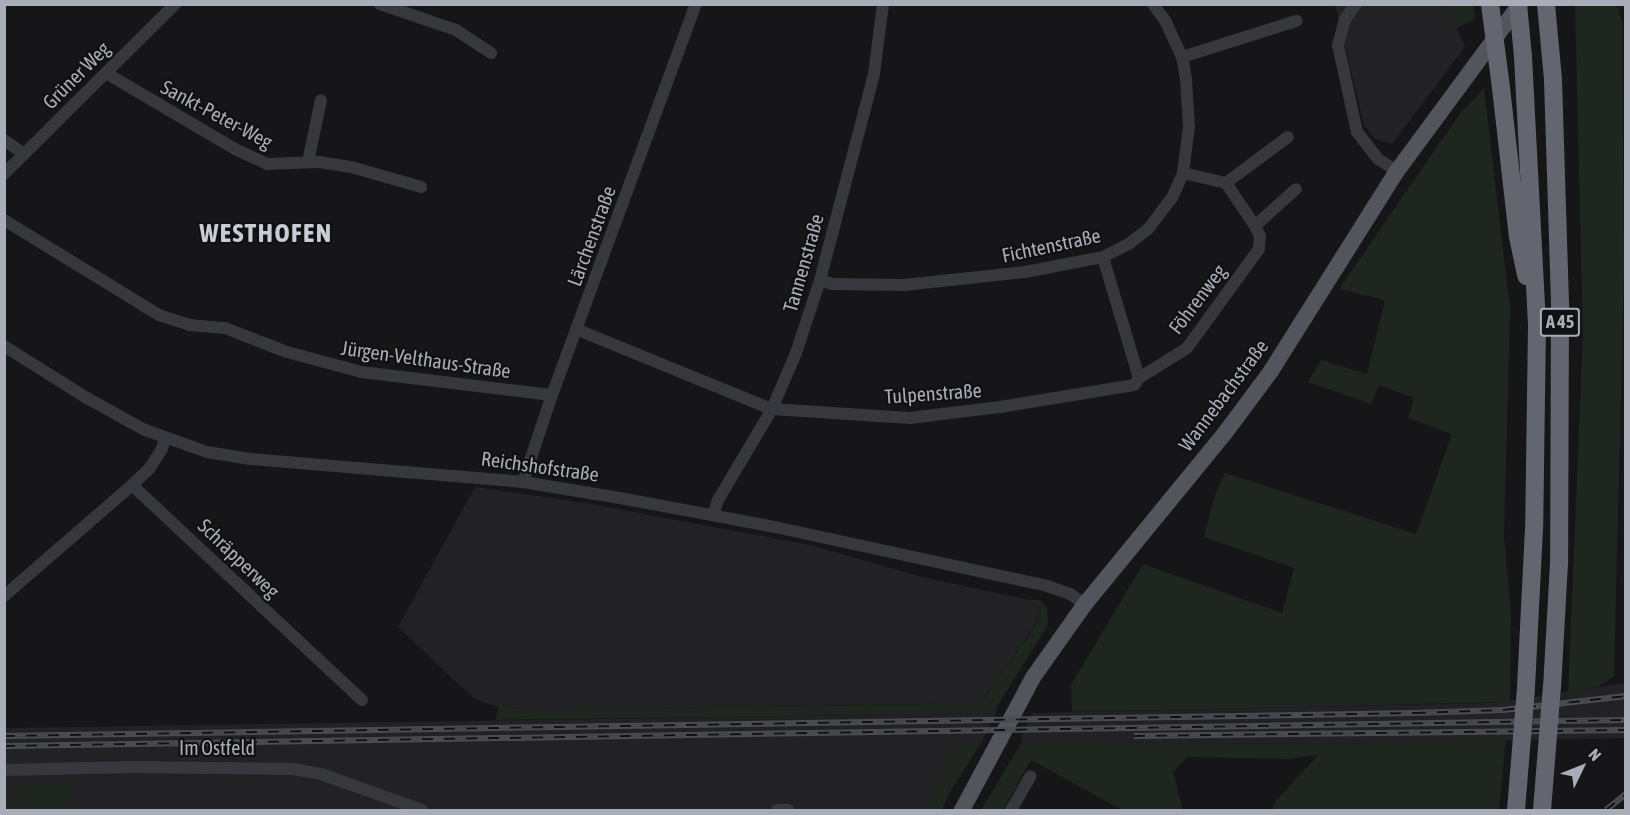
<!DOCTYPE html>
<html>
<head>
<meta charset="utf-8">
<style>
  body { margin:0 }
  #map { position:relative; width:1630px; height:815px; overflow:hidden; background:#161618; font-family:"Asap Condensed",sans-serif }
  div>[style] { position:absolute }
  .built>* { inset:0; background:#222225 }
  .green>* { inset:0; background:#1e261f }
  .minor>* { height:12px; margin:-6px; padding:0 6px; transform-origin:6px; border-radius:6px; background:#37383d }
  .major>* { height:16px; margin:-8px; padding:0 8px; transform-origin:8px; border-radius:8px; background:#53555c }
  .highway>* { height:18px; margin:-9px; padding:0 9px; transform-origin:9px; border-radius:9px; background:#63666e }
  .rail>* { height:6px; margin-top:-3px; transform-origin:0; background:repeating-linear-gradient(90deg,#111113 0 11px,#4a4c52 0 22px); box-sizing:border-box; border-block:2px solid #4a4c52 }
  .highway-bridge>* { height:18px; margin:-9px; padding:0 9px; transform-origin:9px; border-radius:9px; background:#63666e }
  span { translate:-50% -50%; white-space:nowrap; text-align:center; line-height:1.15; -webkit-text-stroke:4.5px #111113; paint-order:stroke }
  .shield-label span { padding:2px 4px; background:#111113; border:2px solid; border-radius:4px; -webkit-text-stroke-width:0 }
  .shield-label { font-size:18px; color:#a8adb8; font-weight:700 }
  .street-label { font-size:20px; color:#a8adb8 }
  .district-label { font-size:26px; color:#c9ccd4; font-weight:700; letter-spacing:1.5px }
  .frame { position:absolute; inset:0; border:6px solid #a8adb8; pointer-events:none }
  .north { position:absolute; left:1552px; top:737px; width:60px; height:60px; -webkit-text-stroke:4px #111113; paint-order:stroke; rotate:47deg; font-size:16px; font-weight:700; line-height:24px; text-align:center; color:#a8adb8 }
  .north::after { content:''; display:block; margin:auto; width:21px; height:27px; background:#a8adb8; clip-path:polygon(50% 0,100% 100%,50% 72%,0 100%) }
</style>
</head>
<body>
<div id="map">
  <div class="built">
    <i style="clip-path:polygon(1335px 5px,1447px 5px,1465px 47px,1392px 144px,1375px 139px,1364px 125px)"></i>
    <i style="clip-path:polygon(475px 487px,591px 504px,810px 545px,922px 577px,1030px 600px,1041px 611px,1037px 622px,981px 703px,546px 711px,498px 707px,477px 700px,468px 693px,398px 627px)"></i>
    <i style="clip-path:polygon(1625px 683px,1625px 738px,1326px 744px,1022px 742px,1022px 735px,1033px 713px,1492px 703px)"></i>
    <i style="clip-path:polygon(996px 713px,981px 743px,957px 744px,924px 810px,5px 810px,4px 728px)"></i>
  </div>
  <div class="green">
    <i style="clip-path:polygon(1447px 5px,1473px 5px,1475px 19px,1456px 28px)"></i>
    <i style="clip-path:polygon(1575px 5px,1617px 5px,1622px 22px,1624px 268px,1614px 676px,1599px 686px,1568px 693px,1583px 334px)"></i>
    <i style="clip-path:polygon(1484px 88px,1510px 309px,1504px 536px,1511px 614px,1510px 702px,1072px 712px,1071px 685px,1143px 564px,1282px 613px,1294px 568px,1204px 537px,1214px 498px,1225px 473px,1416px 534px,1452px 434px,1408px 418px,1414px 398px,1390px 389px,1379px 385px,1371px 404px,1308px 382px,1321px 360px,1367px 374px,1385px 300px,1339px 289px,1461px 112px)"></i>
    <i style="clip-path:polygon(1030px 600px,1040px 600px,1047px 608px,1048px 625px,996px 708px,996px 713px,496px 720px,498px 707px,546px 711px,981px 703px,1038px 622px,1041px 611px)"></i>
    <i style="clip-path:polygon(1506px 739px,1499px 810px,1273px 810px,1274px 803px,1318px 755px,1289px 759px,1187px 757px,1173px 772px,1183px 810px,1122px 810px,1031px 760px,1003px 810px,981px 810px,1022px 742px,1326px 744px)"></i>
    <i style="clip-path:polygon(957px 743px,981px 743px,948px 795px,942px 810px,924px 810px)"></i>
    <i style="clip-path:polygon(26px 784px,73px 784px,65px 810px,26px 810px,28px 807px,18px 798px)"></i>
  </div>
  <div class="minor">
    <i style="left:380px;top:4px;width:80px;rotate:18.9deg"></i>
    <i style="left:456px;top:30px;width:42px;rotate:33.3deg"></i>
    <i style="left:1356px;top:4px;width:19px;rotate:126deg"></i>
    <i style="left:1345px;top:19px;width:27px;rotate:105deg"></i>
    <i style="left:1338px;top:45px;width:89px;rotate:77.7deg"></i>
    <i style="left:1357px;top:132px;width:34px;rotate:52deg"></i>
    <i style="left:1378px;top:159px;width:22px;rotate:32deg"></i>
    <i style="left:1182px;top:57px;width:120px;rotate:-17.5deg"></i>
    <i style="left:106px;top:73px;width:150px;rotate:30.5deg"></i>
    <i style="left:235px;top:149px;width:35px;rotate:25deg"></i>
    <i style="left:267px;top:164px;width:52px;rotate:-2.2deg"></i>
    <i style="left:319px;top:162px;width:32px;rotate:9deg"></i>
    <i style="left:351px;top:167px;width:73px;rotate:15.9deg"></i>
    <i style="left:4px;top:140px;width:24px;rotate:35deg"></i>
    <i style="left:308px;top:162px;width:63px;rotate:-78.2deg"></i>
    <i style="left:4px;top:174px;width:241px;rotate:-44.8deg"></i>
    <i style="left:1226px;top:183px;width:77px;rotate:-36.6deg"></i>
    <i style="left:4px;top:220px;width:182px;rotate:31.5deg"></i>
    <i style="left:159px;top:315px;width:32px;rotate:18deg"></i>
    <i style="left:189px;top:325px;width:36px;rotate:5deg"></i>
    <i style="left:225px;top:328px;width:66px;rotate:21.2deg"></i>
    <i style="left:287px;top:352px;width:77px;rotate:15.1deg"></i>
    <i style="left:361px;top:372px;width:192px;rotate:6.9deg"></i>
    <i style="left:1255px;top:226px;width:55px;rotate:-42.1deg"></i>
    <i style="left:820px;top:280px;width:13px;rotate:18deg"></i>
    <i style="left:832px;top:284px;width:72px;rotate:0.8deg"></i>
    <i style="left:904px;top:285px;width:122px;rotate:-6.1deg"></i>
    <i style="left:1025px;top:272px;width:79px;rotate:-10.9deg"></i>
    <i style="left:1103px;top:257px;width:30px;rotate:-27deg"></i>
    <i style="left:1130px;top:243px;width:24px;rotate:-38deg"></i>
    <i style="left:1149px;top:228px;width:38px;rotate:-53deg"></i>
    <i style="left:1172px;top:198px;width:27px;rotate:-66deg"></i>
    <i style="left:1183px;top:173px;width:47px;rotate:-82.7deg"></i>
    <i style="left:1189px;top:126px;width:47px;rotate:-93.7deg"></i>
    <i style="left:1186px;top:79px;width:22px;rotate:-100deg"></i>
    <i style="left:1182px;top:57px;width:38px;rotate:-115deg"></i>
    <i style="left:1166px;top:22px;width:22px;rotate:-126deg"></i>
    <i style="left:578px;top:330px;width:209px;rotate:22.2deg"></i>
    <i style="left:772px;top:409px;width:138px;rotate:3.7deg"></i>
    <i style="left:910px;top:418px;width:91px;rotate:-7deg"></i>
    <i style="left:1000px;top:407px;width:136px;rotate:-9.3deg"></i>
    <i style="left:1134px;top:385px;width:9px;rotate:-54deg"></i>
    <i style="left:1139px;top:378px;width:126px;rotate:-106.6deg"></i>
    <i style="left:4px;top:346px;width:98px;rotate:32.1deg"></i>
    <i style="left:87px;top:398px;width:66px;rotate:28.9deg"></i>
    <i style="left:145px;top:430px;width:66px;rotate:19.5deg"></i>
    <i style="left:207px;top:452px;width:44px;rotate:9.2deg"></i>
    <i style="left:250px;top:459px;width:274px;rotate:4.8deg"></i>
    <i style="left:523px;top:482px;width:98px;rotate:9.4deg"></i>
    <i style="left:620px;top:498px;width:158px;rotate:10.6deg"></i>
    <i style="left:775px;top:527px;width:278px;rotate:12.2deg"></i>
    <i style="left:1047px;top:586px;width:24px;rotate:19deg"></i>
    <i style="left:1070px;top:594px;width:18px;rotate:34deg"></i>
    <i style="left:1139px;top:378px;width:57px;rotate:-32deg"></i>
    <i style="left:1187px;top:348px;width:122px;rotate:-54deg"></i>
    <i style="left:1259px;top:249px;width:13px;rotate:-86deg"></i>
    <i style="left:1260px;top:236px;width:11px;rotate:-117deg"></i>
    <i style="left:1255px;top:226px;width:52px;rotate:-124deg"></i>
    <i style="left:1226px;top:183px;width:44px;rotate:-166.9deg"></i>
    <i style="left:165px;top:439px;width:10px;rotate:107deg"></i>
    <i style="left:162px;top:449px;width:24px;rotate:123deg"></i>
    <i style="left:149px;top:469px;width:23px;rotate:137deg"></i>
    <i style="left:132px;top:485px;width:315px;rotate:43.1deg"></i>
    <i style="left:523px;top:482px;width:92px;rotate:-71.6deg"></i>
    <i style="left:552px;top:395px;width:417px;rotate:-69.8deg"></i>
    <i style="left:713px;top:515px;width:16px;rotate:-72deg"></i>
    <i style="left:718px;top:500px;width:106px;rotate:-59.3deg"></i>
    <i style="left:772px;top:409px;width:61px;rotate:-66.8deg"></i>
    <i style="left:796px;top:353px;width:77px;rotate:-71.8deg"></i>
    <i style="left:820px;top:280px;width:213px;rotate:-75.3deg"></i>
    <i style="left:874px;top:74px;width:71px;rotate:-82.7deg"></i>
    <i style="left:4px;top:596px;width:169px;rotate:-40.9deg"></i>
    <i style="left:4px;top:770px;width:129px;rotate:-1.3deg"></i>
    <i style="left:133px;top:767px;width:160px;rotate:0.7deg"></i>
    <i style="left:293px;top:769px;width:28px;rotate:10deg"></i>
    <i style="left:321px;top:774px;width:107px;rotate:19.6deg"></i>
    <i style="left:777px;top:810px;width:11px"></i>
    <i style="left:1011px;top:810px;width:39px;rotate:-60deg"></i>
  </div>
  <div class="major">
    <i style="left:962px;top:810px;width:152px;rotate:-61.8deg"></i>
    <i style="left:1034px;top:676px;width:88px;rotate:-54.7deg"></i>
    <i style="left:1085px;top:604px;width:221px;rotate:-50.7deg"></i>
    <i style="left:1225px;top:433px;width:77px;rotate:-53.4deg"></i>
    <i style="left:1271px;top:371px;width:236px;rotate:-57.8deg"></i>
    <i style="left:1397px;top:171px;width:207px;rotate:-53.6deg"></i>
  </div>
  <div class="highway">
    <i style="left:1546px;top:4px;width:76px;rotate:84.7deg"></i>
    <i style="left:1553px;top:80px;width:228px;rotate:88.2deg"></i>
    <i style="left:1560px;top:308px;width:255px;rotate:90.2deg"></i>
    <i style="left:1559px;top:563px;width:124px;rotate:93.2deg"></i>
    <i style="left:1523px;top:57px;width:268px;rotate:87deg"></i>
    <i style="left:1537px;top:325px;width:204px;rotate:90.8deg"></i>
    <i style="left:1534px;top:529px;width:159px;rotate:92.9deg"></i>
    <i style="left:1501px;top:88px;width:150px;rotate:83.5deg"></i>
    <i style="left:1518px;top:237px;width:40px;rotate:78deg"></i>
  </div>
  <div class="rail">
    <i style="left:4px;top:736px;width:1411px;rotate:-0.93deg"></i>
    <i style="left:1415px;top:713px;width:88px;rotate:-2deg"></i>
    <i style="left:1503px;top:710px;width:124px;rotate:-6.5deg"></i>
    <i style="left:1134px;top:736px;width:492px;rotate:-0.7deg"></i>
    <i style="left:4px;top:746px;width:1622px;rotate:-0.92deg"></i>
    <i style="left:1606px;top:810px;width:26px;rotate:-39deg"></i>
  </div>
  <div class="highway-bridge">
    <i style="left:1490px;top:4px;width:85px;rotate:82.5deg"></i>
    <i style="left:1518px;top:4px;width:53px;rotate:84.6deg"></i>
    <i style="left:1516px;top:810px;width:122px;rotate:-85.3deg"></i>
    <i style="left:1542px;top:810px;width:123px;rotate:-85.4deg"></i>
  </div>
  <div class="shield-label">
    <span style="left:1560px;top:322px">A 45</span>
  </div>
  <div class="street-label">
    <span style="left:76px;top:75px;rotate:-45deg">Grüner Weg</span>
    <span style="left:217px;top:114px;rotate:28deg">Sankt-Peter-Weg</span>
    <span style="left:591px;top:236px;rotate:-70deg">Lärchenstraße</span>
    <span style="left:1051px;top:245px;rotate:-12deg">Fichtenstraße</span>
    <span style="left:803px;top:263px;rotate:-74deg">Tannenstraße</span>
    <span style="left:1197px;top:299px;rotate:-53deg">Föhrenweg</span>
    <span style="left:426px;top:359px;rotate:8deg">Jürgen-Velthaus-Straße</span>
    <span style="left:933px;top:393px;rotate:-4deg">Tulpenstraße</span>
    <span style="left:1223px;top:395px;rotate:-53deg">Wannebachstraße</span>
    <span style="left:540px;top:466px;rotate:8deg">Reichshofstraße</span>
    <span style="left:239px;top:558px;rotate:44deg">Schräpperweg</span>
    <span style="left:217px;top:747px">Im Ostfeld</span>
  </div>
  <div class="district-label">
    <span style="left:266px;top:234px">WESTHOFEN</span>
  </div>
  <div class="frame"></div>
  <div class="north">N</div>
</div>
</body>
</html>
